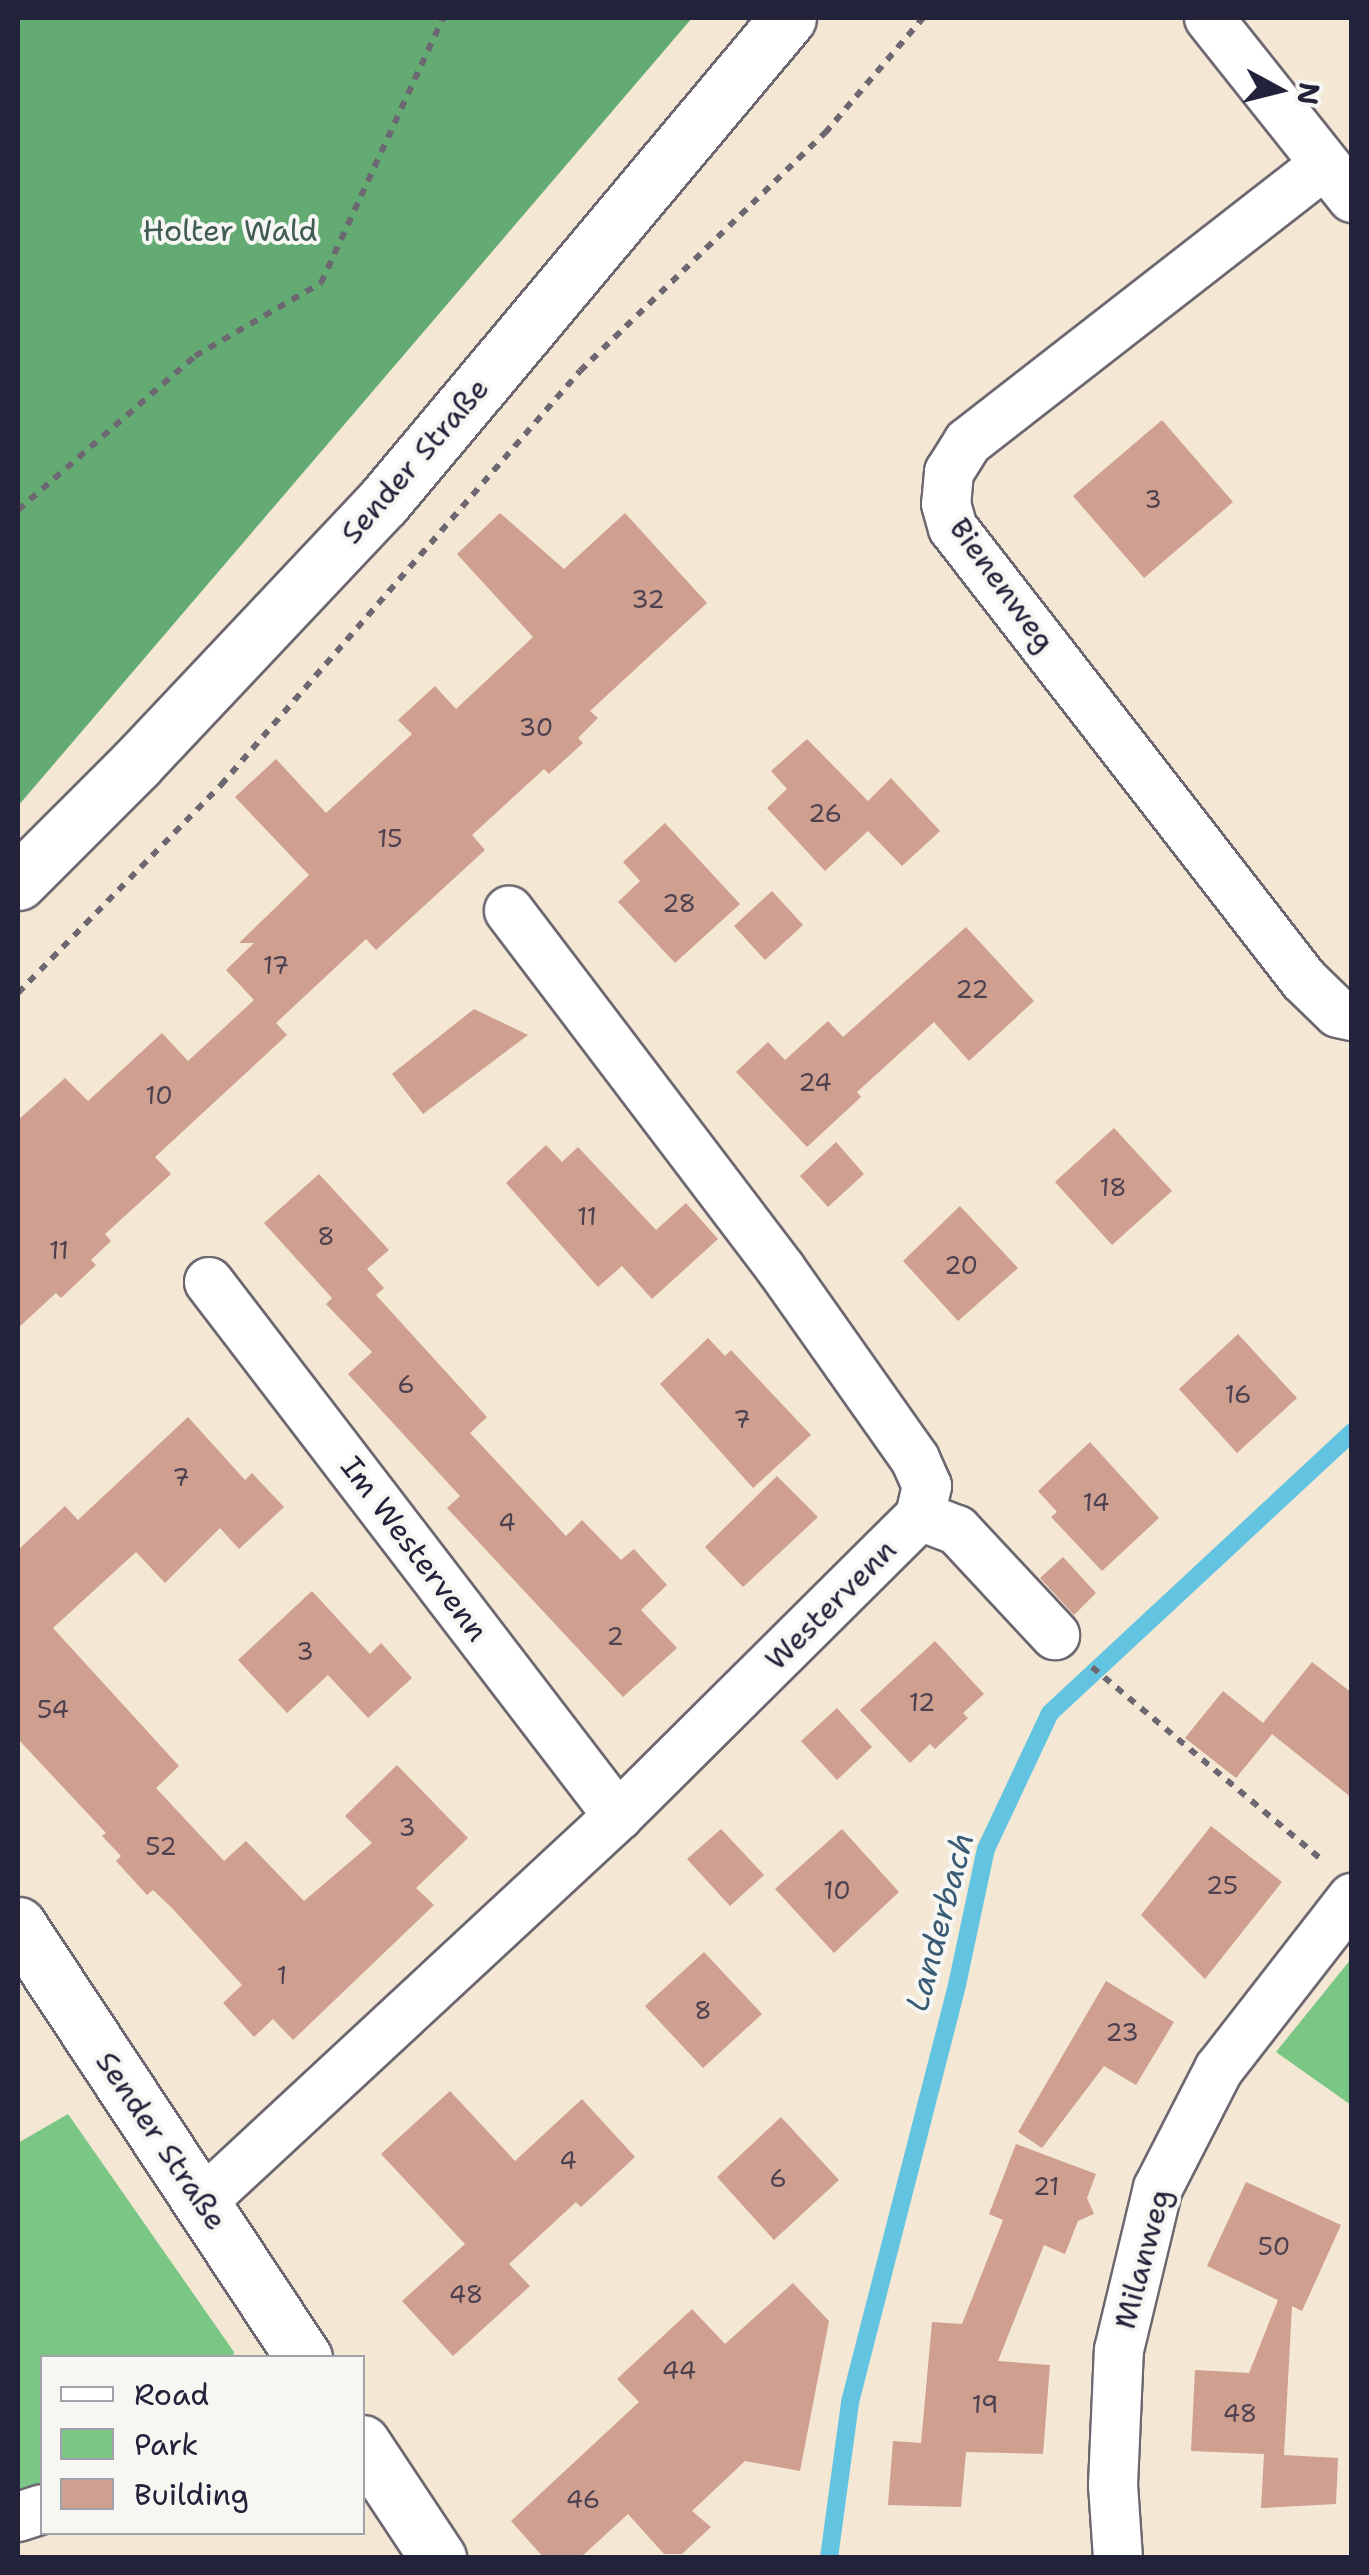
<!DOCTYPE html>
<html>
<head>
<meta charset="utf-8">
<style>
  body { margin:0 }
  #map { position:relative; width:1369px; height:2575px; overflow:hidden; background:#f4e7d3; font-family:"Shantell Sans",sans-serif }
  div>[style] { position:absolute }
  .green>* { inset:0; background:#7ac685 }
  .forest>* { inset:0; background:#63ab72 }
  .stream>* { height:18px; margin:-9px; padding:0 9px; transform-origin:9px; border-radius:9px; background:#63c4e1 }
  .building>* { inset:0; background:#cf9f90 }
  .path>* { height:6px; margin-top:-3px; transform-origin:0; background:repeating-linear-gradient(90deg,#6c6770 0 8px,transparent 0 16px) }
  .roads { filter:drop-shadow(2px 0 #6c6770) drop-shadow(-2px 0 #6c6770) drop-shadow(0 2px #6c6770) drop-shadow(0 -2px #6c6770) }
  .street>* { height:48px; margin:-24px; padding:0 24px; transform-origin:24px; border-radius:24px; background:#fff }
  .secondary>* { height:55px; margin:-27.5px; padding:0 27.5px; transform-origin:27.5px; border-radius:27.5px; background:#fff }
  span { translate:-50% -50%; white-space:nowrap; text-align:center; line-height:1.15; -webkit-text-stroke:8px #f6f6f2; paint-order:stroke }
  .number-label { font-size:25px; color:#4d4150 }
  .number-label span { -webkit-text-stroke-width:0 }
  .park-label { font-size:30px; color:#415b55 }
  .street-label { font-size:30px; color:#22223b }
  .water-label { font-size:32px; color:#395b75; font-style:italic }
  .frame { position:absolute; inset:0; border:20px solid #22223b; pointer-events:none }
  .legend { position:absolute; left:40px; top:2355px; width:325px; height:180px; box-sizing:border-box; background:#f6f6f2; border:2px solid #a1a1a9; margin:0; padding:12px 18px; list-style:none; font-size:30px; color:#22223b }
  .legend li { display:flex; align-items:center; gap:20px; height:50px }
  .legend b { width:50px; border:2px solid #a1a1a9 }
  .north { position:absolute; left:1229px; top:40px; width:100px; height:100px; -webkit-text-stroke:8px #f6f6f2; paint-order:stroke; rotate:97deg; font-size:28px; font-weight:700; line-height:40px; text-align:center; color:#22223b }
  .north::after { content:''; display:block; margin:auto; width:35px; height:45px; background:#22223b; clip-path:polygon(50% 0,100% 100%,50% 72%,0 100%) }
</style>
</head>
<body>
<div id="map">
  <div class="green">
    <i style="clip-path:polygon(1351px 1959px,1351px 2105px,1276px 2052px)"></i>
    <i style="clip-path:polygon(68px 2114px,234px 2352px,233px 2358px,42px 2358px,42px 2487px,18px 2495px,18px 2143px)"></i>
  </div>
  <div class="forest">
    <i style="clip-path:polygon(18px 18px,692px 18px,18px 806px)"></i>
  </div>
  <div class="stream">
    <i style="left:829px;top:2558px;width:157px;rotate:-82.3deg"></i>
    <i style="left:850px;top:2402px;width:431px;rotate:-75.6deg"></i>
    <i style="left:957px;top:1985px;width:139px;rotate:-78deg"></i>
    <i style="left:986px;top:1849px;width:150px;rotate:-64.8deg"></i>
    <i style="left:1050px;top:1713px;width:413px;rotate:-42.9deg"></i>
  </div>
  <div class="building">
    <i style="clip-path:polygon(1162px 420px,1233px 502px,1144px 578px,1073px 496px)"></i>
    <i style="clip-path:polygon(500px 513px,564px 569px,625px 513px,707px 603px,590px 711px,598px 718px,578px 738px,583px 743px,549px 774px,544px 769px,472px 835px,485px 850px,376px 950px,366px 939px,276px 1023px,287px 1035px,155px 1157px,171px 1174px,105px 1234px,111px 1241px,91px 1260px,96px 1265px,61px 1298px,56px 1293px,18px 1328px,18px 1120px,65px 1078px,88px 1101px,162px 1033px,188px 1061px,254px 1000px,226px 970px,254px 943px,239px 943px,309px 875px,235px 797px,276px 759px,326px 813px,412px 734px,398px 720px,435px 686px,456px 709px,533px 637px,457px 554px)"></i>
    <i style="clip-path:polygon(807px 739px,868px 801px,891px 778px,940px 831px,902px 866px,868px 831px,825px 871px,767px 808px,787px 789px,771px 771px)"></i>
    <i style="clip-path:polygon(665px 823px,740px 904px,675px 963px,618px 902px,640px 881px,623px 862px)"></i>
    <i style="clip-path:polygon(772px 891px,803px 925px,765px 960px,734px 926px)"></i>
    <i style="clip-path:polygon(966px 927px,1034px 1001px,969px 1061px,934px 1022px,857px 1092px,861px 1097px,807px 1147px,736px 1072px,768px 1042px,785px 1060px,828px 1021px,843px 1037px)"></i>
    <i style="clip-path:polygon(474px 1009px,528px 1035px,423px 1114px,392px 1074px)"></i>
    <i style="clip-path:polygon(1114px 1128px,1172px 1191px,1112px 1245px,1055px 1182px)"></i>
    <i style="clip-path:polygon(836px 1142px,864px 1174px,828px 1207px,800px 1176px)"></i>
    <i style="clip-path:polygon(546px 1145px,562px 1162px,578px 1147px,656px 1230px,686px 1203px,718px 1239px,652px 1299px,622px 1266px,598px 1287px,506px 1183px)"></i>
    <i style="clip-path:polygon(319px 1174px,389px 1250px,367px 1269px,384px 1288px,376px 1295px,487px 1417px,470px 1433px,566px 1536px,582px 1520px,621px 1560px,634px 1549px,667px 1585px,641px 1610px,677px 1648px,623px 1697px,447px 1508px,460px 1496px,348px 1374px,372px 1352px,326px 1304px,332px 1298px,264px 1223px)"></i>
    <i style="clip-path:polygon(960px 1206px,1018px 1268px,958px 1321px,903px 1261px)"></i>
    <i style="clip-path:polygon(1238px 1334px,1297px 1398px,1237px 1453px,1179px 1389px)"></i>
    <i style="clip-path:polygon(708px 1338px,725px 1356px,731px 1350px,811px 1435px,753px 1488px,660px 1384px)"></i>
    <i style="clip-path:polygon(188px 1417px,245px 1480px,252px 1473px,284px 1507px,239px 1549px,220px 1528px,165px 1583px,136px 1552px,53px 1628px,179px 1766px,156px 1788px,224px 1861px,246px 1841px,304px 1901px,372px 1843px,345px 1816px,397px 1765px,468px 1838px,416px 1888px,434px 1905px,293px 2040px,273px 2019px,254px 2037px,223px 2003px,242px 1985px,173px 1909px,153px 1890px,147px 1895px,116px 1861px,121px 1856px,102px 1836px,106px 1833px,18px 1739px,18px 1550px,65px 1506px,78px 1520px)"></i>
    <i style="clip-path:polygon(1090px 1442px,1159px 1518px,1102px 1571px,1051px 1517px,1057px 1512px,1038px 1491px)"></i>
    <i style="clip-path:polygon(777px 1476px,818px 1517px,743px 1587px,705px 1547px)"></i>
    <i style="clip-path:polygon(1063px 1557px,1096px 1593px,1074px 1615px,1040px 1578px)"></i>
    <i style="clip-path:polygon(312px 1591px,370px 1654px,381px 1643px,412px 1678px,368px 1718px,328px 1675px,287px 1713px,238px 1660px)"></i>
    <i style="clip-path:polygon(935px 1641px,984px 1694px,963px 1713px,968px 1718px,935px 1749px,930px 1744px,910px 1763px,860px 1710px)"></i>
    <i style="clip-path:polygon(1312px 1662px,1352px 1693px,1352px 1798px,1272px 1734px,1236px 1778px,1185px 1738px,1223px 1691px,1263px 1723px)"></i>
    <i style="clip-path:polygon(837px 1708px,872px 1747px,837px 1780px,801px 1741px)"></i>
    <i style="clip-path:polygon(1211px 1826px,1282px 1882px,1205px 1979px,1141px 1915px)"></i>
    <i style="clip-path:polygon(721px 1829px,764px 1875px,730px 1906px,687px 1859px)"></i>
    <i style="clip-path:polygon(842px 1829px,899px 1892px,834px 1953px,775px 1889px)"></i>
    <i style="clip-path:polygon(704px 1952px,762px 2014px,703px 2068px,645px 2006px)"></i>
    <i style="clip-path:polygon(1106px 1981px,1174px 2022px,1136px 2085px,1104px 2066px,1042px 2148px,1018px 2132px)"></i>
    <i style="clip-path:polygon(450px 2091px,515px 2161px,582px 2099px,635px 2157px,581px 2207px,576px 2202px,509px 2264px,530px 2286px,453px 2356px,402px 2301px,465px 2244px,381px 2154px)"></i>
    <i style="clip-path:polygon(781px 2117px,839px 2180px,774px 2240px,717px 2177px)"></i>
    <i style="clip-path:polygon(1016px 2144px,1096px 2174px,1087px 2198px,1094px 2214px,1078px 2221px,1065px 2254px,1044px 2245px,998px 2361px,1050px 2365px,1043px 2454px,966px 2452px,961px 2507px,888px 2505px,893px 2441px,921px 2443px,932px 2322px,962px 2324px,1003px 2220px,989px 2214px)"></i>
    <i style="clip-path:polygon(1246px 2182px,1341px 2225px,1302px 2311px,1292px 2306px,1284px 2455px,1338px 2458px,1336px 2504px,1261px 2508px,1264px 2454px,1191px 2451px,1195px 2370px,1249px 2373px,1278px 2300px,1207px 2266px)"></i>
    <i style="clip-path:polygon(793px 2283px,829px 2321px,800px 2471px,745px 2461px,692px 2511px,711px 2527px,682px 2554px,664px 2554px,628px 2514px,580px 2558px,544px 2558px,511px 2521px,639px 2402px,617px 2379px,692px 2309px,725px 2344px)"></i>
  </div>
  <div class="path">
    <i style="left:18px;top:510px;width:235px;rotate:-41deg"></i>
    <i style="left:195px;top:356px;width:146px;rotate:-30.1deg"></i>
    <i style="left:321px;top:283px;width:292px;rotate:-65.3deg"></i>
    <i style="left:18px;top:993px;width:291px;rotate:-45.7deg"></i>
    <i style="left:221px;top:785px;width:548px;rotate:-49.07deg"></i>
    <i style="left:580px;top:371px;width:342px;rotate:-44.2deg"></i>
    <i style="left:825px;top:133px;width:151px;rotate:-49.6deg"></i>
    <i style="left:1092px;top:1667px;width:297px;rotate:40deg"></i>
  </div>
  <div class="roads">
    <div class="street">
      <i style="left:1209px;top:18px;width:230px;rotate:51.5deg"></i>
      <i style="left:1324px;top:165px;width:451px;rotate:142.1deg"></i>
      <i style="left:968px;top:442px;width:36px;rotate:122deg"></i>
      <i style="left:949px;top:472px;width:32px;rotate:95deg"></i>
      <i style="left:946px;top:504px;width:25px;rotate:74deg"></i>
      <i style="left:953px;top:528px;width:572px;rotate:52.17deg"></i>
      <i style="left:1304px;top:980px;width:47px;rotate:44.1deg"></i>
      <i style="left:1338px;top:1013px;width:14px;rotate:12deg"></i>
      <i style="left:209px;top:1282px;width:673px;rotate:52.55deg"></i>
      <i style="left:920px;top:1516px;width:40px;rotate:21deg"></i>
      <i style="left:957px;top:1530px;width:144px;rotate:47deg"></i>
      <i style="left:201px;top:2203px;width:569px;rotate:-42.86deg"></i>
      <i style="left:618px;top:1816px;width:426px;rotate:-44.8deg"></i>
      <i style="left:920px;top:1516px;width:31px;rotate:-77deg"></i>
      <i style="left:927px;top:1486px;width:30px;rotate:-114deg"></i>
      <i style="left:915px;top:1459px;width:232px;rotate:-125.2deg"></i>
      <i style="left:781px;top:1269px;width:450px;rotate:-127.2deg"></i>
      <i style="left:18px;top:2517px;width:25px;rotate:-18deg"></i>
      <i style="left:1118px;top:2558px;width:73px;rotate:-93.9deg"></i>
      <i style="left:1113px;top:2485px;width:135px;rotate:-87.5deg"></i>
      <i style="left:1119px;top:2350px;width:167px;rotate:-76.5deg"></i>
      <i style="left:1158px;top:2188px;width:134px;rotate:-62.9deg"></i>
      <i style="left:1219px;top:2069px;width:217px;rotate:-52.1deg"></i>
    </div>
    <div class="secondary">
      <i style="left:18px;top:882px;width:167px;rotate:-45deg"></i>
      <i style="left:136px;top:764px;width:360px;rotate:-46.7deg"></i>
      <i style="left:383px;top:502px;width:631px;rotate:-50.08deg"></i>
      <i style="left:18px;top:1925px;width:519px;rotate:56.55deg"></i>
      <i style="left:362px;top:2443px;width:138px;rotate:56.5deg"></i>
    </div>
  </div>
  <div class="number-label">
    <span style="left:1153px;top:499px">3</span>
    <span style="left:648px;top:599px">32</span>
    <span style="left:536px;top:727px">30</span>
    <span style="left:825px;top:813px">26</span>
    <span style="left:390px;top:838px">15</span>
    <span style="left:679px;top:903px">28</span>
    <span style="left:276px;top:965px">17</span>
    <span style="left:972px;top:989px">22</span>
    <span style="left:815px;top:1082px">24</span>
    <span style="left:159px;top:1095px">10</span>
    <span style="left:1113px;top:1187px">18</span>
    <span style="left:587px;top:1216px">11</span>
    <span style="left:326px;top:1236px">8</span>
    <span style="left:59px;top:1250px">11</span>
    <span style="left:961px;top:1265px">20</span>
    <span style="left:406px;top:1384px">6</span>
    <span style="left:1238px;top:1394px">16</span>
    <span style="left:742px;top:1419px">7</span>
    <span style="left:181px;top:1477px">7</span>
    <span style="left:1096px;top:1502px">14</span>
    <span style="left:507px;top:1522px">4</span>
    <span style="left:615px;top:1636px">2</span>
    <span style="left:305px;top:1651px">3</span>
    <span style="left:922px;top:1702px">12</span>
    <span style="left:53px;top:1709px">54</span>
    <span style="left:407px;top:1827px">3</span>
    <span style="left:161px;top:1846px">52</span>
    <span style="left:1222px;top:1885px">25</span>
    <span style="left:837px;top:1890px">10</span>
    <span style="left:282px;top:1975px">1</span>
    <span style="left:703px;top:2010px">8</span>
    <span style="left:1122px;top:2032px">23</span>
    <span style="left:568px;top:2160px">4</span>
    <span style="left:778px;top:2178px">6</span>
    <span style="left:1046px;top:2186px">21</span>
    <span style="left:1274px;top:2246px">50</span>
    <span style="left:466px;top:2294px">48</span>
    <span style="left:679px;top:2370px">44</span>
    <span style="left:985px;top:2404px">19</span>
    <span style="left:1240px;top:2413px">48</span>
    <span style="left:583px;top:2499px">46</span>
  </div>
  <div class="park-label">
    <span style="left:230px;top:231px">Holter Wald</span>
  </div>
  <div class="street-label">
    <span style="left:415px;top:461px;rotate:-49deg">Sender Straße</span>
    <span style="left:1002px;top:585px;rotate:54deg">Bienenweg</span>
    <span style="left:414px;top:1549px;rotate:53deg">Im Westervenn</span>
    <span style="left:831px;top:1605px;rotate:-45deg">Westervenn</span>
    <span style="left:161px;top:2141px;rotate:56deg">Sender Straße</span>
    <span style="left:1143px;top:2259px;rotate:-75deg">Milanweg</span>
  </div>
  <div class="water-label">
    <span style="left:940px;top:1922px;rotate:-75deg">Landerbach</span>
  </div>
  <div class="frame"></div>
  <ul class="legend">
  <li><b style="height:12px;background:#fff"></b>Road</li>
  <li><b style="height:28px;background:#7ac685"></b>Park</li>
  <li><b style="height:28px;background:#cf9f90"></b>Building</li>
  </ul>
  <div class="north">N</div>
</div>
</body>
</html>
